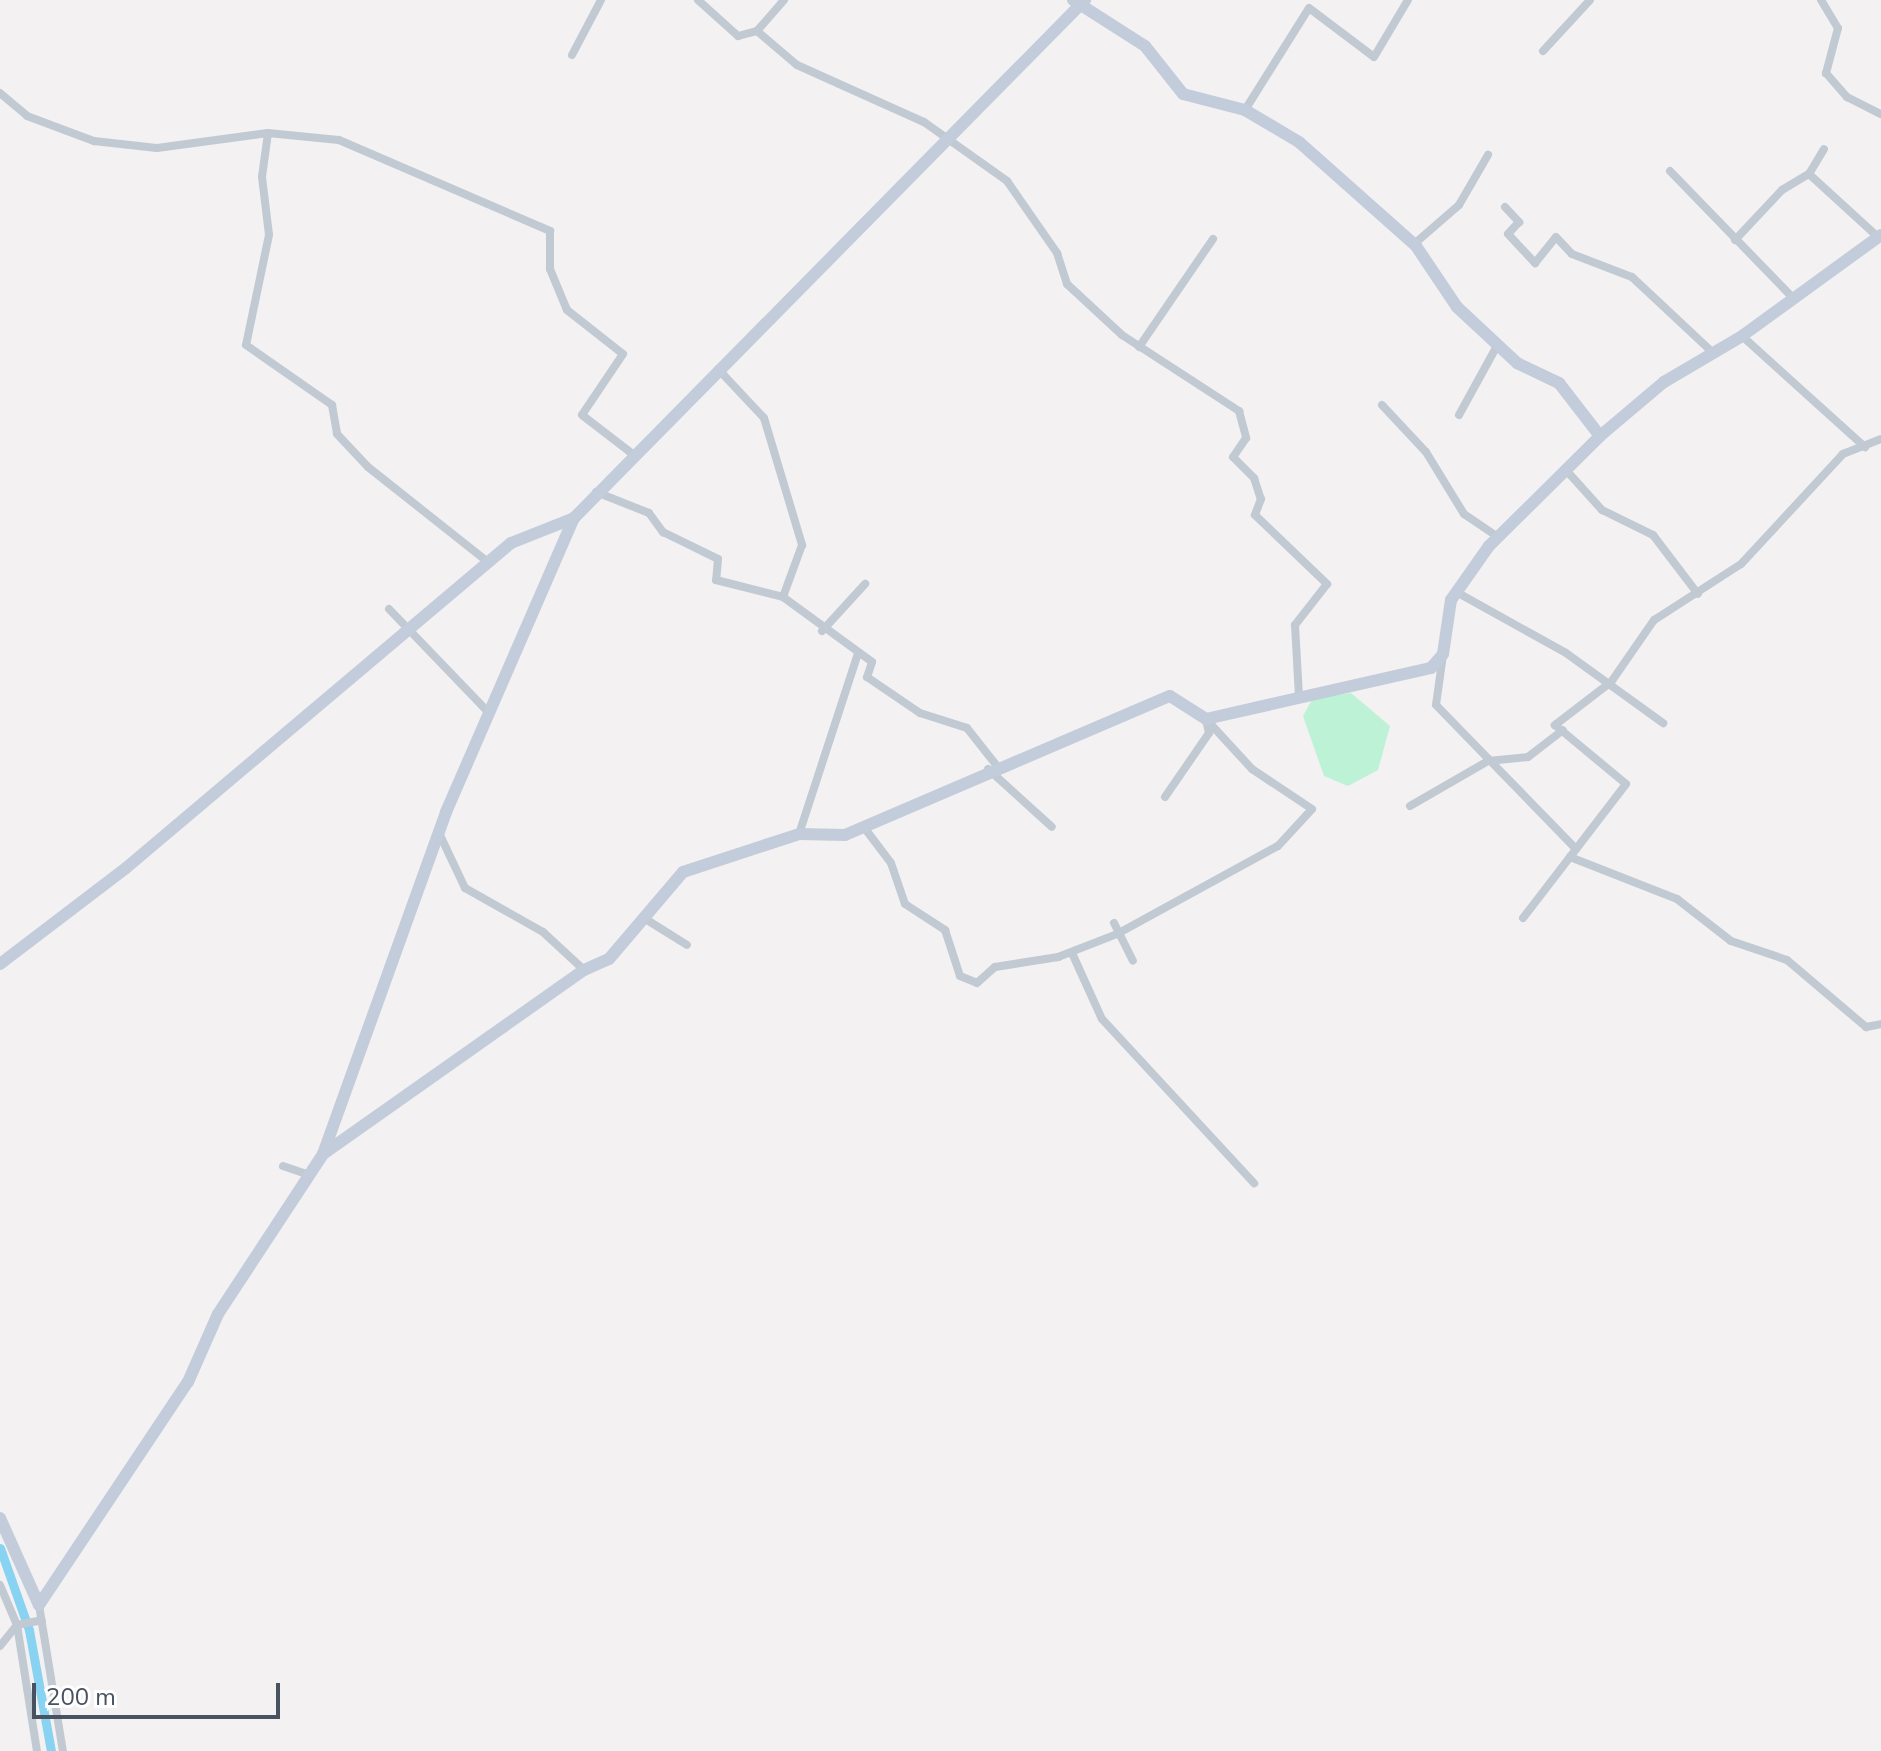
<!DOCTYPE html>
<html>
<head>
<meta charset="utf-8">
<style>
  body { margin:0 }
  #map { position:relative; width:1881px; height:1751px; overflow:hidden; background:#f3f1f1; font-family:"Nunito Sans",sans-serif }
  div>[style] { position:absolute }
  .green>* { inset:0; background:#bef2d7 }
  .canal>* { height:9px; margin:-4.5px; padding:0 4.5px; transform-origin:4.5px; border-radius:4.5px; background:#89d3f2 }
  .street>* { height:8px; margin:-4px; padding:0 4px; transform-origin:4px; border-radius:4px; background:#c1cad3 }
  .secondary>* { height:12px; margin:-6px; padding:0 6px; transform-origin:6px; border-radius:6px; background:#c3ccdb }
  span { translate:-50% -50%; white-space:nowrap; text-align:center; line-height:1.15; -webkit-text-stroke:8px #fff; paint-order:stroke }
  .scale { position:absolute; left:32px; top:1683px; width:248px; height:36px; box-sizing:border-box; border:4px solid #485260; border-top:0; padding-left:10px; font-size:24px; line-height:28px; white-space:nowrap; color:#485260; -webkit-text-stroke:6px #fff; paint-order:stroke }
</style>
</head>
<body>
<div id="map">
  <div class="green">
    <i style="clip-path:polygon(1351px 693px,1390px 726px,1378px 770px,1348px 786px,1324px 776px,1303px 716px,1313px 698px)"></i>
  </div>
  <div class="canal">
    <i style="left:0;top:1548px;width:87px;rotate:70.5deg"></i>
    <i style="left:29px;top:1630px;width:123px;rotate:79.7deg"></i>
  </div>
  <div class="street">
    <i style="left:698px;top:0;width:54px;rotate:42deg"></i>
    <i style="left:738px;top:36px;width:20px;rotate:-15deg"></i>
    <i style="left:757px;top:31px;width:52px;rotate:40.4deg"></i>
    <i style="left:797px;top:65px;width:139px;rotate:24.2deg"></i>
    <i style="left:924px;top:122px;width:102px;rotate:35.4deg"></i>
    <i style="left:1007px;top:181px;width:88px;rotate:55.2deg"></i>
    <i style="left:1057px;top:253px;width:33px;rotate:72deg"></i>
    <i style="left:1067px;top:284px;width:75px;rotate:42.8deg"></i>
    <i style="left:1122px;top:335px;width:140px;rotate:33deg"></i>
    <i style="left:1239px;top:411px;width:28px;rotate:75deg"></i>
    <i style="left:1246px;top:438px;width:23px;rotate:124deg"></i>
    <i style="left:1233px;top:457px;width:30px;rotate:45deg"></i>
    <i style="left:1254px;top:478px;width:22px;rotate:72deg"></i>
    <i style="left:1261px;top:499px;width:17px;rotate:111deg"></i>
    <i style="left:1255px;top:515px;width:100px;rotate:43.8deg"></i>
    <i style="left:1327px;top:584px;width:52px;rotate:128deg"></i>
    <i style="left:1295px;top:625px;width:71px;rotate:86.8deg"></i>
    <i style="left:1821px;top:0;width:33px;rotate:59deg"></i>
    <i style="left:1838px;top:28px;width:47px;rotate:104.9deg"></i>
    <i style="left:1826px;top:73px;width:32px;rotate:49deg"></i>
    <i style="left:1847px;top:97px;width:38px;rotate:27deg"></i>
    <i style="left:757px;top:31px;width:41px;rotate:-48.9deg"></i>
    <i style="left:1543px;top:51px;width:69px;rotate:-47.3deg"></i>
    <i style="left:572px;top:55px;width:62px;rotate:-62.2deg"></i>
    <i style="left:0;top:93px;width:35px;rotate:40deg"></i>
    <i style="left:27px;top:116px;width:72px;rotate:20.5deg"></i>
    <i style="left:94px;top:141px;width:63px;rotate:6.3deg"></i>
    <i style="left:157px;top:148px;width:112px;rotate:-7.7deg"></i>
    <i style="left:268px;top:133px;width:44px;rotate:97.8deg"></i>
    <i style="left:262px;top:177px;width:58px;rotate:83.1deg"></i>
    <i style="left:269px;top:235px;width:112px;rotate:101.8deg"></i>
    <i style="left:246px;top:345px;width:105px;rotate:34.9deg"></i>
    <i style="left:332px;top:405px;width:29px;rotate:80deg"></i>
    <i style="left:337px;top:434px;width:45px;rotate:46.8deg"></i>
    <i style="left:368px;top:467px;width:154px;rotate:38.4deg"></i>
    <i style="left:1245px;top:110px;width:120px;rotate:-57.9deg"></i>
    <i style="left:1309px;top:8px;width:81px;rotate:37deg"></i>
    <i style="left:1374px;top:57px;width:66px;rotate:-59.2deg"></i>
    <i style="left:268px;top:133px;width:71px;rotate:5.6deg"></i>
    <i style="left:339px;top:140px;width:230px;rotate:23.3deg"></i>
    <i style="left:550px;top:231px;width:38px;rotate:90deg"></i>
    <i style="left:550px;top:269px;width:44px;rotate:67.5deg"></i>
    <i style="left:567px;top:310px;width:71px;rotate:38.2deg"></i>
    <i style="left:623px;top:354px;width:73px;rotate:123.9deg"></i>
    <i style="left:582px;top:415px;width:66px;rotate:37.6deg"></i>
    <i style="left:1670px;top:171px;width:177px;rotate:45.9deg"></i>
    <i style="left:1809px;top:174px;width:93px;rotate:42.4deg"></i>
    <i style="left:1505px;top:207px;width:21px;rotate:47deg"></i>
    <i style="left:1519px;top:222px;width:16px;rotate:133deg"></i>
    <i style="left:1508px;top:234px;width:40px;rotate:47deg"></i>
    <i style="left:1535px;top:263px;width:33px;rotate:-51deg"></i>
    <i style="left:1556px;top:237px;width:23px;rotate:47deg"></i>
    <i style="left:1572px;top:254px;width:64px;rotate:21deg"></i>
    <i style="left:1632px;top:277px;width:107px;rotate:43.1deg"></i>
    <i style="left:1735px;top:240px;width:69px;rotate:-46.8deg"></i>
    <i style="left:1782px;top:190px;width:31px;rotate:-31deg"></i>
    <i style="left:1809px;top:174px;width:29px;rotate:-59deg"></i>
    <i style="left:1413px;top:245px;width:61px;rotate:-41deg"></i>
    <i style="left:1459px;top:205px;width:58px;rotate:-59.9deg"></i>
    <i style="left:1742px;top:336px;width:166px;rotate:42.1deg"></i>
    <i style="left:1139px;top:347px;width:131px;rotate:-55.6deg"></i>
    <i style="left:718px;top:369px;width:67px;rotate:46.8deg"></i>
    <i style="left:764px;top:418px;width:133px;rotate:73.3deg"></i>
    <i style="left:802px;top:545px;width:55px;rotate:110.1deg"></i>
    <i style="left:1382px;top:405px;width:64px;rotate:46.9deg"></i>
    <i style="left:1426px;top:452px;width:73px;rotate:58.5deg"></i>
    <i style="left:1464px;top:514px;width:41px;rotate:34.1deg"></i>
    <i style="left:1459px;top:415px;width:81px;rotate:-61.2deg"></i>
    <i style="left:1881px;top:439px;width:41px;rotate:158.5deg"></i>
    <i style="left:1843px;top:454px;width:150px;rotate:132.8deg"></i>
    <i style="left:1741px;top:564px;width:103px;rotate:147.2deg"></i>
    <i style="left:1654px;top:620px;width:75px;rotate:124.7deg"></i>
    <i style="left:1611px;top:682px;width:71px;rotate:142.5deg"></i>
    <i style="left:1555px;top:725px;width:92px;rotate:39.7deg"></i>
    <i style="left:1626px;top:784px;width:92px;rotate:127.5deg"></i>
    <i style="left:1570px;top:857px;width:115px;rotate:21.4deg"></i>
    <i style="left:1677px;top:899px;width:68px;rotate:37.9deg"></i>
    <i style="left:1731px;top:941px;width:59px;rotate:18.7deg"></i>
    <i style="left:1787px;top:960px;width:104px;rotate:40.3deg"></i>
    <i style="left:1866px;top:1027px;width:15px;rotate:-11deg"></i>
    <i style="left:1566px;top:470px;width:54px;rotate:48deg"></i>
    <i style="left:1602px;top:510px;width:57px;rotate:26.1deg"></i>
    <i style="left:1653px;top:535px;width:74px;rotate:52.7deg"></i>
    <i style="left:596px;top:492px;width:57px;rotate:21.6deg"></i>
    <i style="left:649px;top:513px;width:24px;rotate:54deg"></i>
    <i style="left:663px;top:532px;width:61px;rotate:26.1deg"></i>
    <i style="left:718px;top:559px;width:21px;rotate:95deg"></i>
    <i style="left:716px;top:580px;width:69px;rotate:14.2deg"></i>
    <i style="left:783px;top:597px;width:110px;rotate:36.1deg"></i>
    <i style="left:872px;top:662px;width:16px;rotate:108deg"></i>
    <i style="left:867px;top:677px;width:64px;rotate:34.2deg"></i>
    <i style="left:920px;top:713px;width:49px;rotate:17.7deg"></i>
    <i style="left:967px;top:728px;width:48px;rotate:51.7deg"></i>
    <i style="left:1460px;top:594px;width:121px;rotate:29.1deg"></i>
    <i style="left:1566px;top:653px;width:120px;rotate:35.8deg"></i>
    <i style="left:389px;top:609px;width:144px;rotate:46.1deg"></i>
    <i style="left:822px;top:631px;width:64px;rotate:-47.5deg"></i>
    <i style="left:1443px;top:655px;width:50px;rotate:98deg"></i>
    <i style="left:1436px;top:705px;width:201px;rotate:45.8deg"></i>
    <i style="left:988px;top:769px;width:86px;rotate:42.2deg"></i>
    <i style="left:1165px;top:797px;width:78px;rotate:-55.5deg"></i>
    <i style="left:1209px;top:733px;width:13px;rotate:-103deg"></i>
    <i style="left:1410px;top:806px;width:90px;rotate:-30deg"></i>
    <i style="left:1488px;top:761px;width:40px;rotate:-5.7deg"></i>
    <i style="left:1528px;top:757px;width:44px;rotate:-37.6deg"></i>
    <i style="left:863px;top:826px;width:46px;rotate:52.9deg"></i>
    <i style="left:891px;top:863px;width:43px;rotate:71.1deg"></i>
    <i style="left:905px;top:904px;width:48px;rotate:33deg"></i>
    <i style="left:945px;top:930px;width:48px;rotate:71.9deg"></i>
    <i style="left:960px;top:976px;width:18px;rotate:22deg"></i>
    <i style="left:977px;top:983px;width:24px;rotate:-42deg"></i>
    <i style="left:995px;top:967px;width:64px;rotate:-9deg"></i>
    <i style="left:1058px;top:957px;width:63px;rotate:-21.3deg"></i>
    <i style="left:1117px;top:934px;width:183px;rotate:-28.7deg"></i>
    <i style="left:1278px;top:846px;width:50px;rotate:-47.4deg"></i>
    <i style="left:1312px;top:809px;width:72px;rotate:-146.3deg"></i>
    <i style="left:1252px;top:769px;width:68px;rotate:-132.6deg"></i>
    <i style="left:439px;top:833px;width:61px;rotate:64.7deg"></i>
    <i style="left:465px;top:888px;width:90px;rotate:29.4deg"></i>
    <i style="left:543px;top:932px;width:56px;rotate:42.8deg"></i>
    <i style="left:799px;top:834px;width:189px;rotate:-71.9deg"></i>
    <i style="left:1523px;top:918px;width:77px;rotate:-52.4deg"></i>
    <i style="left:647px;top:920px;width:47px;rotate:32deg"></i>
    <i style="left:1114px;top:923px;width:42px;rotate:63.4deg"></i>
    <i style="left:1072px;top:953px;width:72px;rotate:65.6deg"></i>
    <i style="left:1102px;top:1019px;width:224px;rotate:47.2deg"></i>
    <i style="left:283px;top:1166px;width:24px;rotate:19deg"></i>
    <i style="left:0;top:1585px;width:43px;rotate:67deg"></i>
    <i style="left:17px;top:1625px;width:128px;rotate:81deg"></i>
    <i style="left:39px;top:1605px;width:148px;rotate:80.7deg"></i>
    <i style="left:0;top:1646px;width:27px;rotate:-51deg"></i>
    <i style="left:17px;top:1625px;width:25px;rotate:-11deg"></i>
  </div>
  <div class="secondary">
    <i style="left:1073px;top:0;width:85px;rotate:32.6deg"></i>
    <i style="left:1145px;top:46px;width:61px;rotate:51.6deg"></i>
    <i style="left:1183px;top:94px;width:64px;rotate:14.5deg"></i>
    <i style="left:1245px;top:110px;width:63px;rotate:30.7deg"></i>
    <i style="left:1299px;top:142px;width:157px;rotate:41.6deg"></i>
    <i style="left:1416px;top:246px;width:73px;rotate:56.1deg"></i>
    <i style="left:1457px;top:307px;width:82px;rotate:43deg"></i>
    <i style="left:1517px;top:363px;width:47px;rotate:25.5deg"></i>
    <i style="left:1559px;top:383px;width:67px;rotate:52.3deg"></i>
    <i style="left:0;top:964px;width:158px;rotate:-37.3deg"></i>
    <i style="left:126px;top:868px;width:504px;rotate:-40.17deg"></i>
    <i style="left:511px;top:543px;width:68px;rotate:-21.6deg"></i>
    <i style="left:323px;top:1154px;width:319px;rotate:-35.2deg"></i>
    <i style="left:584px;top:970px;width:27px;rotate:-24deg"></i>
    <i style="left:609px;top:959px;width:114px;rotate:-49.6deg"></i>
    <i style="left:683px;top:872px;width:122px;rotate:-18.1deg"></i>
    <i style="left:799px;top:834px;width:46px;rotate:1.2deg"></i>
    <i style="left:845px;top:835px;width:353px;rotate:-23.2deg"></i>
    <i style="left:1170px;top:696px;width:43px;rotate:32.6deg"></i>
    <i style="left:1206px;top:719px;width:231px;rotate:-12.8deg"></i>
    <i style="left:1431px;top:668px;width:18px;rotate:-49deg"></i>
    <i style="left:1443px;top:654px;width:55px;rotate:-81.6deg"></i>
    <i style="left:1451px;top:600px;width:66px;rotate:-54.9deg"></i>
    <i style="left:1489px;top:546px;width:156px;rotate:-44.7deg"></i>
    <i style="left:1600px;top:436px;width:84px;rotate:-40.2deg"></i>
    <i style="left:1664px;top:382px;width:91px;rotate:-30.5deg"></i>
    <i style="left:1742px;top:336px;width:172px;rotate:-36deg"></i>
    <i style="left:0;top:1518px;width:95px;rotate:65.9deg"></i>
    <i style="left:39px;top:1605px;width:268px;rotate:-56.3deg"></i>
    <i style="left:188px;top:1382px;width:74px;rotate:-66.2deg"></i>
    <i style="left:218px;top:1314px;width:191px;rotate:-56.7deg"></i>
    <i style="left:323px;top:1154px;width:363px;rotate:-70.2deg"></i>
    <i style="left:446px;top:812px;width:321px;rotate:-66.5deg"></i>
    <i style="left:574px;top:518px;width:728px;rotate:-45.39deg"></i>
  </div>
  <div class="scale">200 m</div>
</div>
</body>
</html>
